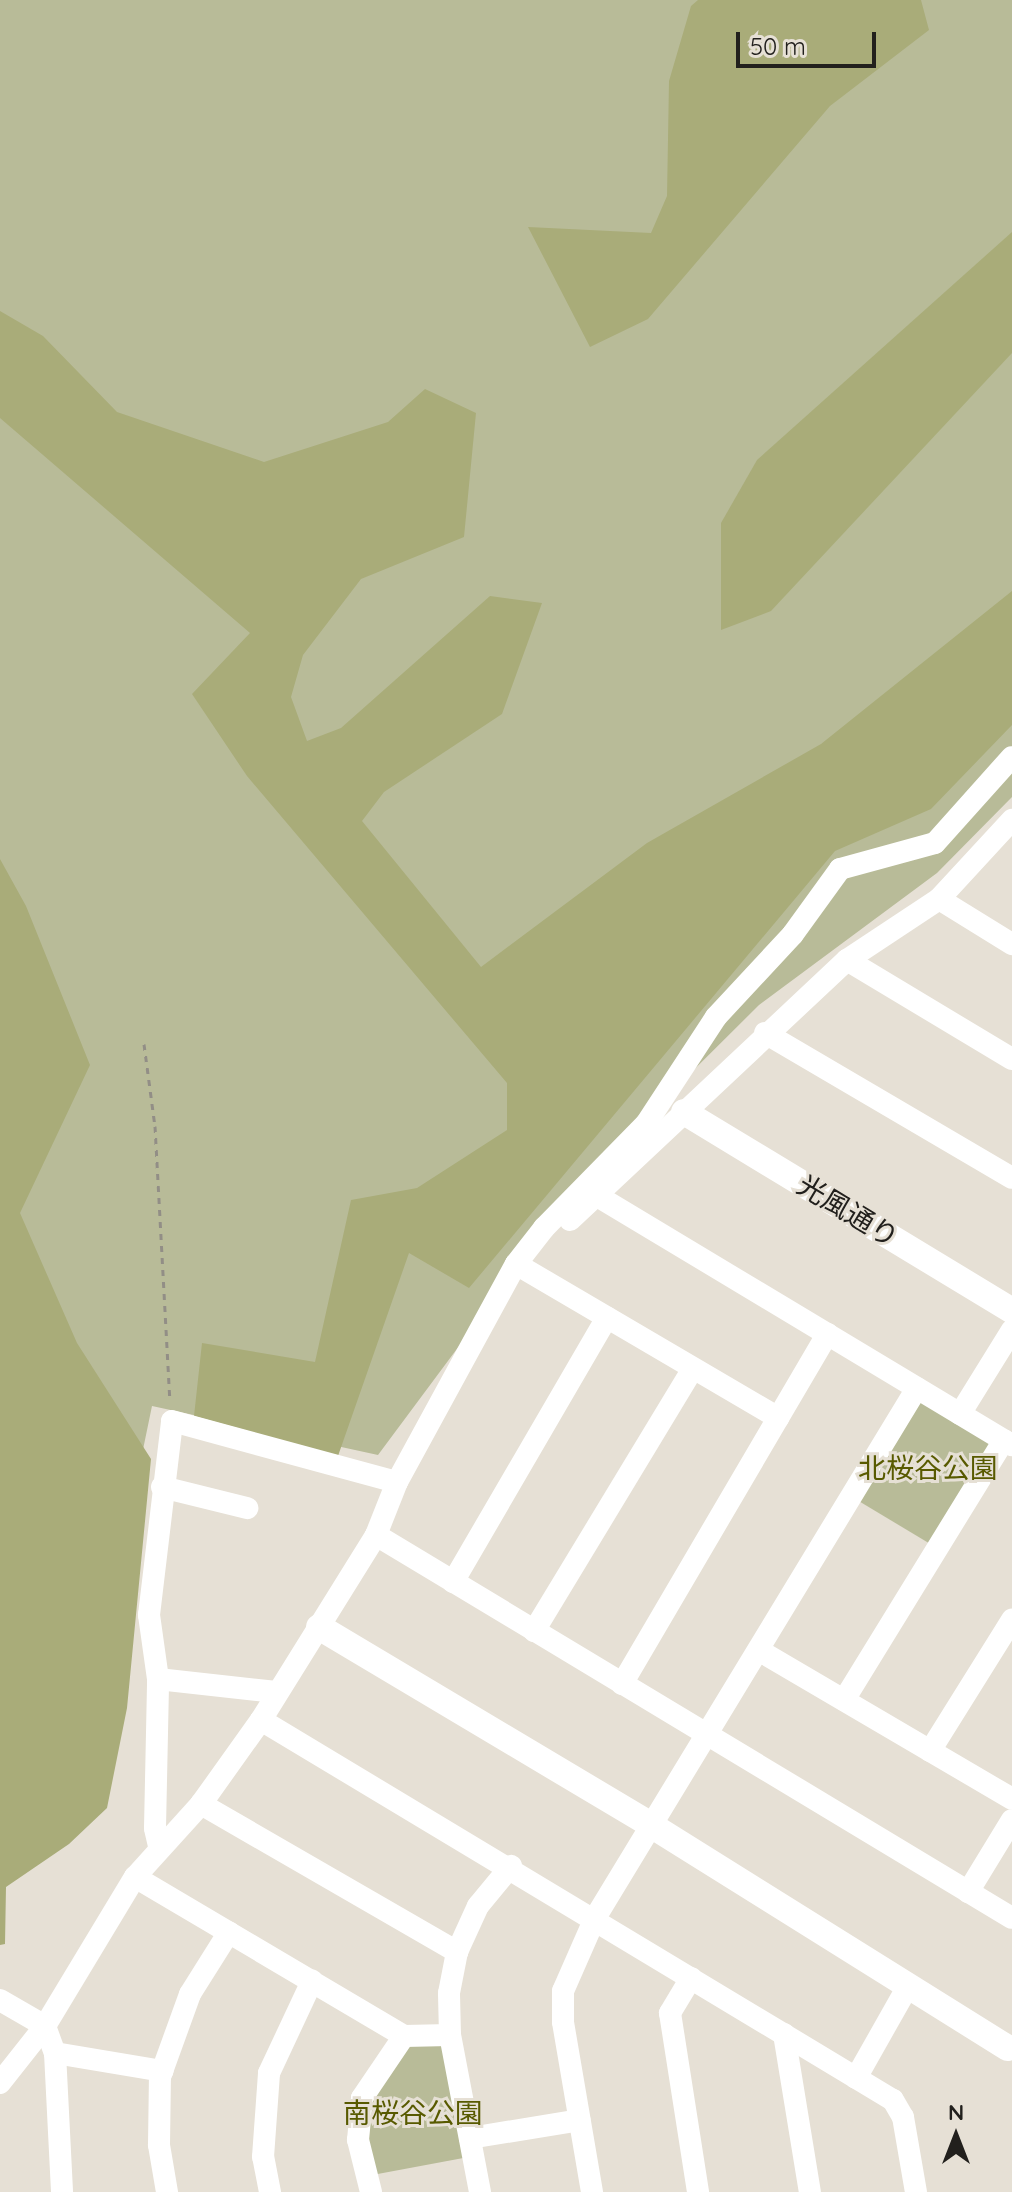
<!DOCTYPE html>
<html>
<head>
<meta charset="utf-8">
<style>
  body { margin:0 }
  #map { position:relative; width:1012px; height:2192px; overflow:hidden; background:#e6e0d5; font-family:Quicksand,"Noto Sans JP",sans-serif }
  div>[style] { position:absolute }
  .green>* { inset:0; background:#b8bb98 }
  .forest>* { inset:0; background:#a9ac79 }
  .path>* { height:3px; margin-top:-1.5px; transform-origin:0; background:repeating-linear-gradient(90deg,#928e86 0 6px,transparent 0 12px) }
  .minor>* { height:22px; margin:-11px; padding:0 11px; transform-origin:11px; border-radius:11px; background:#fff }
  .tertiary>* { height:26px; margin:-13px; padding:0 13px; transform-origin:13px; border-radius:13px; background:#fff }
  span { translate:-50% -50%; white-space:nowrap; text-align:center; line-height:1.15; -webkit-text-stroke:6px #e6e0d5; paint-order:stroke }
  .street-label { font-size:28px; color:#22201d }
  .park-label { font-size:28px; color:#585a00 }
  .north { position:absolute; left:916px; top:2096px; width:80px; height:80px; -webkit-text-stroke:6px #e6e0d5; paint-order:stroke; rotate:0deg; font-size:22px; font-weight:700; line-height:32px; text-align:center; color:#22201d }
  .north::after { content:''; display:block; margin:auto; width:28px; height:36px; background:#22201d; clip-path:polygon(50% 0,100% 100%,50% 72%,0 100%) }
  .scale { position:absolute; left:736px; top:32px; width:140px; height:36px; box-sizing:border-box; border:4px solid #22201d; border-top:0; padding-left:10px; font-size:24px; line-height:28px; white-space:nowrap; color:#22201d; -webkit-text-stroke:6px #e6e0d5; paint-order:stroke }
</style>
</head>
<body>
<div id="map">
  <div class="green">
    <i style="clip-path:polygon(0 0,1012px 0,1012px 797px,937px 873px,759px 1005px,581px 1182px,378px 1455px,152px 1406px,121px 1556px,0 1515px)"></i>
    <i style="clip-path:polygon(917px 1388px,1004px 1440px,937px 1548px,852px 1497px)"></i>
    <i style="clip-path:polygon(450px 2035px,474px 2156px,367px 2176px,362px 2098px,404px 2036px)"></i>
  </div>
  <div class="forest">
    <i style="clip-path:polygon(698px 0,921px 0,929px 30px,830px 106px,648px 319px,590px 347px,528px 227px,651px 233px,667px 196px,669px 81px,691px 6px)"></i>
    <i style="clip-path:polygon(1012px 232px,1012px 353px,771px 611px,721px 630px,721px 523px,757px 460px)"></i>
    <i style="clip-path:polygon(0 311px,43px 336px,117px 412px,264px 462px,388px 422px,425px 389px,476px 413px,464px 537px,361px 579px,303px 655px,291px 697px,307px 741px,341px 728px,490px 596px,542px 603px,502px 714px,384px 792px,362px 821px,481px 967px,647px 843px,821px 744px,1012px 591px,1012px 725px,931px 809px,835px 851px,469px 1288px,409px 1253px,338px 1456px,194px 1416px,202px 1343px,315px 1362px,351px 1200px,417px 1188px,507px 1130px,507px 1083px,247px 776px,192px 694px,250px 633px,0 418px)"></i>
    <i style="clip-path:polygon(0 859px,26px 906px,90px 1065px,20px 1213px,77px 1343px,151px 1459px,127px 1708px,107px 1808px,69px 1844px,6px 1887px,5px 1944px,0 1945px)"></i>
  </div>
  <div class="path">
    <i style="left:144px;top:1044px;width:83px;rotate:82.4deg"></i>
    <i style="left:155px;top:1126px;width:275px;rotate:86.9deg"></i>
  </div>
  <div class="minor">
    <i style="left:939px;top:899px;width:86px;rotate:31.7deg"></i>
    <i style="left:847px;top:960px;width:192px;rotate:31deg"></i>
    <i style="left:765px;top:1033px;width:286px;rotate:30.4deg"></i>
    <i style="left:599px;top:1197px;width:482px;rotate:31deg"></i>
    <i style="left:570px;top:1220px;width:380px;rotate:-43.2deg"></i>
    <i style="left:847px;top:960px;width:110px;rotate:-33.5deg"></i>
    <i style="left:939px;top:899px;width:108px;rotate:-47.3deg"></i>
    <i style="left:516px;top:1264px;width:304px;rotate:30.4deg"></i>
    <i style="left:960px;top:1414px;width:99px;rotate:-58.2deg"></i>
    <i style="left:162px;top:1487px;width:88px;rotate:13.9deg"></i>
    <i style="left:376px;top:1535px;width:742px;rotate:31.06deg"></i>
    <i style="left:453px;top:1582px;width:306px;rotate:-59.8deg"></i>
    <i style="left:534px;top:1631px;width:307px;rotate:-58.8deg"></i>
    <i style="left:760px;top:1651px;width:292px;rotate:30.4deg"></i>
    <i style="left:158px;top:1679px;width:119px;rotate:6.3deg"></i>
    <i style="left:622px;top:1684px;width:406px;rotate:-59.6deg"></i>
    <i style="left:844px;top:1700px;width:305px;rotate:-58.4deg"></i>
    <i style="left:261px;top:1720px;width:737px;rotate:31.02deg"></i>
    <i style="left:893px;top:2100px;width:20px;rotate:60deg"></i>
    <i style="left:903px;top:2117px;width:76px;rotate:80.2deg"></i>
    <i style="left:930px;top:1751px;width:155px;rotate:-58deg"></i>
    <i style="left:201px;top:1804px;width:296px;rotate:30deg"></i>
    <i style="left:159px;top:1846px;width:18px;rotate:-103deg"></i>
    <i style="left:155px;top:1828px;width:149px;rotate:-88.8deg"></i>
    <i style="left:158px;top:1679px;width:65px;rotate:-98deg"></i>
    <i style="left:149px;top:1615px;width:195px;rotate:-83.2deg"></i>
    <i style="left:172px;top:1421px;width:233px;rotate:15.2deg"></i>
    <i style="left:135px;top:1877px;width:312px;rotate:30.6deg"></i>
    <i style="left:404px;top:2036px;width:46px;rotate:-1.2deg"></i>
    <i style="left:968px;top:1892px;width:84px;rotate:-58.6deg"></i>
    <i style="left:691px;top:1978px;width:41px;rotate:121deg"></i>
    <i style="left:670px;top:2013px;width:181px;rotate:81.1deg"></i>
    <i style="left:0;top:2000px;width:52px;rotate:30deg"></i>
    <i style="left:45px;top:2026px;width:29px;rotate:70deg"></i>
    <i style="left:55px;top:2053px;width:139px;rotate:87.1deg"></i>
    <i style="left:784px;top:2034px;width:160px;rotate:80.7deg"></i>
    <i style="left:55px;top:2053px;width:109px;rotate:9.5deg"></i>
    <i style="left:856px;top:2078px;width:106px;rotate:-60.5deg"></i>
    <i style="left:0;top:2083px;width:73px;rotate:-51.7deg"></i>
    <i style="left:45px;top:2026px;width:174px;rotate:-58.9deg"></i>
    <i style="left:135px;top:1877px;width:98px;rotate:-47.9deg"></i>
    <i style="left:201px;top:1804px;width:103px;rotate:-54.5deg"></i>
    <i style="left:261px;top:1720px;width:218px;rotate:-58.1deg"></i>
    <i style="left:376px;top:1535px;width:57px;rotate:-68.4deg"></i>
    <i style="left:397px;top:1482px;width:248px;rotate:-61.4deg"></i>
    <i style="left:516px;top:1264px;width:46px;rotate:-52.1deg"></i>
    <i style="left:544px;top:1228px;width:146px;rotate:-45.6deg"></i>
    <i style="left:646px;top:1124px;width:128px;rotate:-56.8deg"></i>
    <i style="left:716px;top:1017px;width:113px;rotate:-47.1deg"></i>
    <i style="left:793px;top:934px;width:80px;rotate:-54.1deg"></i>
    <i style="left:840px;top:869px;width:98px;rotate:-15.3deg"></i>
    <i style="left:935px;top:843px;width:115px;rotate:-48.2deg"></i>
    <i style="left:470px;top:2138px;width:111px;rotate:-9.3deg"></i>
    <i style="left:167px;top:2192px;width:48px;rotate:-99.7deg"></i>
    <i style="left:159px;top:2145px;width:68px;rotate:-89.2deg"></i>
    <i style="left:160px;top:2077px;width:88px;rotate:-70.1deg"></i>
    <i style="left:190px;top:1994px;width:73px;rotate:-57.8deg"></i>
    <i style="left:270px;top:2192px;width:36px;rotate:-101deg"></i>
    <i style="left:263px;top:2157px;width:84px;rotate:-85.9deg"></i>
    <i style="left:269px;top:2073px;width:102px;rotate:-64.9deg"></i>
    <i style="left:371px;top:2192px;width:54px;rotate:-104deg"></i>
    <i style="left:358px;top:2140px;width:42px;rotate:-84.6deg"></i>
    <i style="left:362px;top:2098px;width:75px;rotate:-55.9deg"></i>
    <i style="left:480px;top:2192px;width:160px;rotate:-100.8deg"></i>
    <i style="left:450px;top:2035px;width:42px;rotate:-91.4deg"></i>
    <i style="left:449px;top:1993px;width:42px;rotate:-79deg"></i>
    <i style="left:457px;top:1952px;width:51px;rotate:-65.5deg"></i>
    <i style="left:478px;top:1906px;width:52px;rotate:-50.5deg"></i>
    <i style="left:592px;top:2192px;width:172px;rotate:-99.7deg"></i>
    <i style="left:563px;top:2022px;width:31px;rotate:-90deg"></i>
    <i style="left:563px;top:1991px;width:80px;rotate:-66.3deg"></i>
    <i style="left:595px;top:1918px;width:620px;rotate:-58.72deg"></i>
  </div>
  <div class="tertiary">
    <i style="left:684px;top:1112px;width:384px;rotate:31.2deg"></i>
    <i style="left:319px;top:1627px;width:390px;rotate:30.8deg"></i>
    <i style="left:654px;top:1827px;width:417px;rotate:32deg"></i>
  </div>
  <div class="street-label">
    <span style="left:848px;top:1211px;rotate:31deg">光風通り</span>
  </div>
  <div class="park-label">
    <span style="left:928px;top:1468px">北桜谷公園</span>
    <span style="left:413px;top:2113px">南桜谷公園</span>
  </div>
  <div class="north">N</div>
  <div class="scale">50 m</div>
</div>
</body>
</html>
